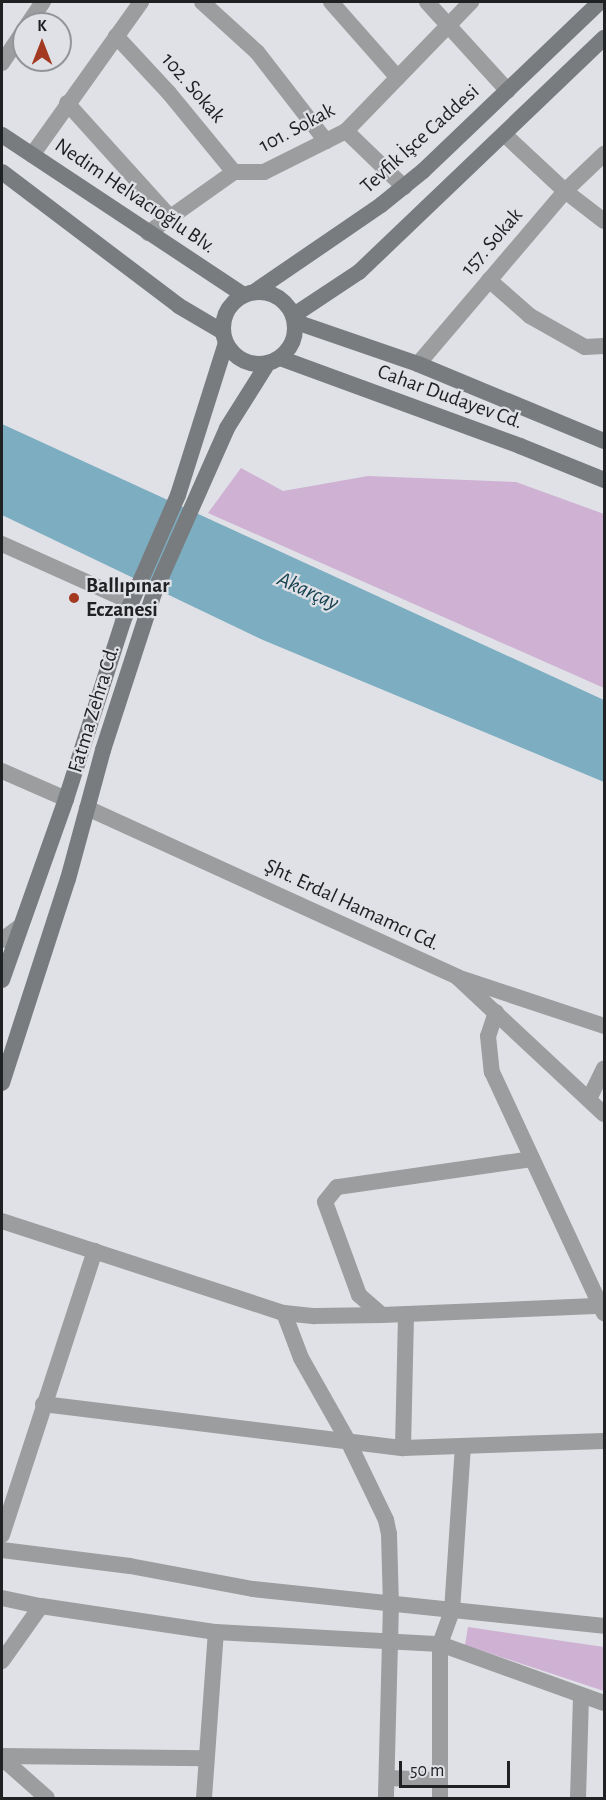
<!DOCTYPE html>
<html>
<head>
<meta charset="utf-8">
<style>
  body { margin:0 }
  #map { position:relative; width:606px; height:1800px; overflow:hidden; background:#dfe1e6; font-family:"Alegreya Sans",sans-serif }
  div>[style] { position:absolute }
  .green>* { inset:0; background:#ceb1d3 }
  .water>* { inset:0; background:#7cadc1 }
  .minor>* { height:16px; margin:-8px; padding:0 8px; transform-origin:8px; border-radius:8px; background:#9b9d9e }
  .tertiary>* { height:16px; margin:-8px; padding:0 8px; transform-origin:8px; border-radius:8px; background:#9b9d9e }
  .secondary>* { height:16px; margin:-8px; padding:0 8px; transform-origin:8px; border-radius:8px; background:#797c7e }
  .secondary>.ring { margin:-8px; padding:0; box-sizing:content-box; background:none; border:16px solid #797c7e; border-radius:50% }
  .dots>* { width:16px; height:16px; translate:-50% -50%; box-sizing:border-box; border:3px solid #dfe1e6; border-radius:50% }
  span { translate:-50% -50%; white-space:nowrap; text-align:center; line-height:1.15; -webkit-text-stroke:4.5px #dfe1e6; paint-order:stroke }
  .street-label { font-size:21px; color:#202122 }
  .poi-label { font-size:21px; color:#202122; font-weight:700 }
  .left { translate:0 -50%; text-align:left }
  .water-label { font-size:22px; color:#154150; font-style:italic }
  .frame { position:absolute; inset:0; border:3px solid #202122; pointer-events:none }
  .north { position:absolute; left:12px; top:12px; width:60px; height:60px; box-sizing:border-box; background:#dfe1e6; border:2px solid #939498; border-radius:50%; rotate:0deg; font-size:16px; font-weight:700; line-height:24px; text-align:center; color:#202122 }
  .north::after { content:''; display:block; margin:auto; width:21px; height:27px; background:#a23920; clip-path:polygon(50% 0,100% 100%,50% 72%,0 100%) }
  .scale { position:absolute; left:399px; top:1761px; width:111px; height:27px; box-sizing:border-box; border:3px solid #202122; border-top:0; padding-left:8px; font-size:18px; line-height:21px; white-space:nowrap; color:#202122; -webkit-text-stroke:4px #dfe1e6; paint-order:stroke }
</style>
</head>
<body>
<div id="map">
  <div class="green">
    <i style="clip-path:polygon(241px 468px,283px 491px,368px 476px,516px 482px,604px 514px,604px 688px,208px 513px)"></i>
    <i style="clip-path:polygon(468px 1627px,604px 1647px,604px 1691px,465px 1645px)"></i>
  </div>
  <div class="water">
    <i style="clip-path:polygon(2px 424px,604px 700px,604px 782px,263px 640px,2px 515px)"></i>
  </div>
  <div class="minor">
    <i style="left:202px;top:2px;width:74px;rotate:42.3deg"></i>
    <i style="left:257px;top:52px;width:113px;rotate:52.2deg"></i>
    <i style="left:331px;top:2px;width:101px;rotate:48.6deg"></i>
    <i style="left:427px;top:2px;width:120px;rotate:47.7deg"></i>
    <i style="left:28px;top:24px;width:27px;rotate:-56deg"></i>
    <i style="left:116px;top:36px;width:78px;rotate:47.1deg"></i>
    <i style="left:169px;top:93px;width:102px;rotate:50.6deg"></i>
    <i style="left:2px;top:63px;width:40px;rotate:-56deg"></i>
    <i style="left:67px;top:103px;width:154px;rotate:47.9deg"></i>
    <i style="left:346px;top:131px;width:81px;rotate:44deg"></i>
    <i style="left:504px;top:134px;width:83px;rotate:43.1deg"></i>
    <i style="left:565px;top:191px;width:49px;rotate:37.6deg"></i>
    <i style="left:32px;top:155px;width:188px;rotate:-54.5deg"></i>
    <i style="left:148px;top:233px;width:105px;rotate:-35.3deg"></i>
    <i style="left:234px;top:172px;width:30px"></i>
    <i style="left:264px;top:172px;width:92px;rotate:-26.6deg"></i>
    <i style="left:346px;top:131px;width:180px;rotate:-45.9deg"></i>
    <i style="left:489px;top:280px;width:55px;rotate:41.3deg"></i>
    <i style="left:530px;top:316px;width:63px;rotate:29.4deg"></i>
    <i style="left:585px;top:347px;width:19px;rotate:-3deg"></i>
    <i style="left:418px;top:364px;width:227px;rotate:-49.6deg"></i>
    <i style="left:565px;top:191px;width:54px;rotate:-43.5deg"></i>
    <i style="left:2px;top:544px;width:141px;rotate:24.2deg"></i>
    <i style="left:2px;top:771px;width:70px;rotate:23.6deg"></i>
    <i style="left:2px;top:940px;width:21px;rotate:-37deg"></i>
    <i style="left:457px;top:977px;width:155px;rotate:18.4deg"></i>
    <i style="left:496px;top:1012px;width:25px;rotate:108deg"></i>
    <i style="left:488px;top:1036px;width:36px;rotate:84deg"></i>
    <i style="left:492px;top:1072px;width:266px;rotate:65.1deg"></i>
    <i style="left:589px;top:1099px;width:34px;rotate:-64deg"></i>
    <i style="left:532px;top:1159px;width:197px;rotate:171.8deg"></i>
    <i style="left:337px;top:1187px;width:19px;rotate:129deg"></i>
    <i style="left:325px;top:1202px;width:99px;rotate:69.9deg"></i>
    <i style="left:359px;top:1295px;width:30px;rotate:41deg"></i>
    <i style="left:382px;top:1315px;width:219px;rotate:-2.4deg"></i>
    <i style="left:2px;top:1221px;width:297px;rotate:18.1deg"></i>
    <i style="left:284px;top:1313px;width:31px;rotate:6deg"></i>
    <i style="left:315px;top:1316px;width:67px;rotate:-0.9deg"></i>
    <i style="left:284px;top:1313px;width:48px;rotate:69.3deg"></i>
    <i style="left:301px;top:1358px;width:95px;rotate:60.5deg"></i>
    <i style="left:348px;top:1441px;width:88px;rotate:64.3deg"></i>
    <i style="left:386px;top:1520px;width:14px;rotate:78deg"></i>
    <i style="left:389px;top:1534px;width:70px;rotate:88.4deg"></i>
    <i style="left:391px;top:1604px;width:194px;rotate:91.5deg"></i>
    <i style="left:43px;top:1404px;width:363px;rotate:7deg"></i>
    <i style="left:403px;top:1448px;width:201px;rotate:-2deg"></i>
    <i style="left:403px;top:1448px;width:134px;rotate:-88.7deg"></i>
    <i style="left:2px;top:1535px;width:299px;rotate:-71.9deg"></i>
    <i style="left:2px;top:1550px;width:129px;rotate:7.1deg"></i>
    <i style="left:130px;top:1566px;width:125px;rotate:10.6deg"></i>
    <i style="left:253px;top:1589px;width:353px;rotate:6deg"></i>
    <i style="left:2px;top:1598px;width:40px;rotate:12deg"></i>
    <i style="left:41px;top:1606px;width:177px;rotate:8.5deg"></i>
    <i style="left:216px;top:1632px;width:224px;rotate:3.1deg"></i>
    <i style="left:440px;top:1644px;width:174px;rotate:19.8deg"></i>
    <i style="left:2px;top:1661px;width:67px;rotate:-54.7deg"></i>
    <i style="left:2px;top:1756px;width:204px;rotate:0.6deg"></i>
    <i style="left:2px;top:1758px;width:60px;rotate:41.6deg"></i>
    <i style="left:387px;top:1778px;width:53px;rotate:2.2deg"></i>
    <i style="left:204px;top:1798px;width:166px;rotate:-85.9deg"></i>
    <i style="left:440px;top:1798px;width:154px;rotate:-90deg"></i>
    <i style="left:440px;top:1644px;width:35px;rotate:-70deg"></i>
    <i style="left:452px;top:1611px;width:164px;rotate:-86.2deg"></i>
    <i style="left:578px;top:1798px;width:102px;rotate:-88.3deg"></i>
  </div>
  <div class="tertiary">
    <i style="left:87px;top:808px;width:407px;rotate:24.5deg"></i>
    <i style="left:457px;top:977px;width:201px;rotate:43deg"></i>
  </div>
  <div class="secondary">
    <i style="left:2px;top:135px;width:290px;rotate:33.5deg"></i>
    <i style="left:2px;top:172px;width:222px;rotate:37.1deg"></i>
    <i style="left:179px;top:306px;width:51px;rotate:30.6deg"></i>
    <i class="ring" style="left:223px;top:292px;width:56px;height:56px"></i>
    <i style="left:254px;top:292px;width:154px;rotate:-34.4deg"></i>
    <i style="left:381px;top:205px;width:54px;rotate:-39deg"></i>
    <i style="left:423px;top:171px;width:245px;rotate:-43.7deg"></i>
    <i style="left:294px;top:315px;width:78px;rotate:-33.5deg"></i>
    <i style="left:359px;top:272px;width:339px;rotate:-43.7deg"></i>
    <i style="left:296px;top:322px;width:129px;rotate:19deg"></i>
    <i style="left:418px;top:364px;width:201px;rotate:22.5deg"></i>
    <i style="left:280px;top:358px;width:256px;rotate:20.1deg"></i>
    <i style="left:520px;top:446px;width:91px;rotate:22deg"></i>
    <i style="left:2px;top:980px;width:192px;rotate:-70.5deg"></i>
    <i style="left:66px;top:799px;width:187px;rotate:-72.2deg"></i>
    <i style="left:123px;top:621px;width:137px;rotate:-66.4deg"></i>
    <i style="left:178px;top:495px;width:159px;rotate:-72.5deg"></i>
    <i style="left:2px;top:1083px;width:214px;rotate:-72.1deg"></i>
    <i style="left:68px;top:879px;width:134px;rotate:-74.8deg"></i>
    <i style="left:103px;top:750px;width:165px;rotate:-72deg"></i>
    <i style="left:154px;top:593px;width:180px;rotate:-66.1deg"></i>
    <i style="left:227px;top:428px;width:77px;rotate:-57.8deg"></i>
  </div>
  <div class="dots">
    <i style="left:74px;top:598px;background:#a23920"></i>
  </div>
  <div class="street-label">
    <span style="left:193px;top:88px;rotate:49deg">102. Sokak</span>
    <span style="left:297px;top:128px;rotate:-28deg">101. Sokak</span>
    <span style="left:420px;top:139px;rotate:-42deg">Tevfik İşce Caddesi</span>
    <span style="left:135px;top:196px;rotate:34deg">Nedim Helvacıoğlu Blv.</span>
    <span style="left:492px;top:242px;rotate:-49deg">157. Sokak</span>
    <span style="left:450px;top:397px;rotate:20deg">Cahar Dudayev Cd.</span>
    <span style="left:94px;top:709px;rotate:-73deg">Fatma Zehra Cd.</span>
    <span style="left:352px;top:905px;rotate:25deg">Şht. Erdal Hamamcı Cd.</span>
  </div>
  <div class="poi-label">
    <span class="left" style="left:86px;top:598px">Ballıpınar<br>Eczanesi</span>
  </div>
  <div class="water-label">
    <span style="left:308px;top:591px;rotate:24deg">Akarçay</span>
  </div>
  <div class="frame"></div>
  <div class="north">K</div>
  <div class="scale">50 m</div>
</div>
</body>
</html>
